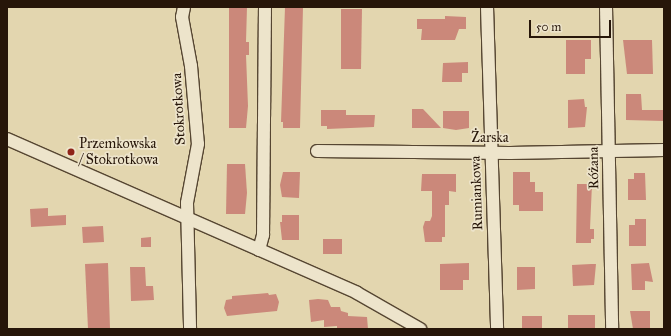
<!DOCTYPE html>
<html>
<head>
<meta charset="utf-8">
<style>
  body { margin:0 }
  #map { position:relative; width:671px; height:336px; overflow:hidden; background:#e3d6af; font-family:"IM FELL Great Primer",serif }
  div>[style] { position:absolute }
  .building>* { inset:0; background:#cb887a }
  .roads { filter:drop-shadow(1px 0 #564632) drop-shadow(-1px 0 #564632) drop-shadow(0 1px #564632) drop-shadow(0 -1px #564632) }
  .street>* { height:12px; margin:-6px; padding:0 6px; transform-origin:6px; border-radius:6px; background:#ede4cb }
  .dots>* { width:11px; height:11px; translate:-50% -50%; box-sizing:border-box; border:2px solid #ede4cb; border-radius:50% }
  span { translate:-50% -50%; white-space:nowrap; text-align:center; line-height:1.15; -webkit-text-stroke:3.5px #ede4cb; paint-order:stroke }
  .street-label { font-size:14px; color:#271609 }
  .poi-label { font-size:14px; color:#271609 }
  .left { translate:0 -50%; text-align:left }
  .frame { position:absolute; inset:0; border:8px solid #271609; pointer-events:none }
  .scale { position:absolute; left:529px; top:20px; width:82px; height:18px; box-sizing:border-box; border:2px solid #271609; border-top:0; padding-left:5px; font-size:12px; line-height:14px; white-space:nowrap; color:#271609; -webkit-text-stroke:3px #ede4cb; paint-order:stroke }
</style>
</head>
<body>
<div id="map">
  <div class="building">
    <i style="clip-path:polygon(229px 7px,247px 7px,246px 42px,249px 42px,249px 55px,246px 55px,248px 106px,246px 128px,229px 128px)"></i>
    <i style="clip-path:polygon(285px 7px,303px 7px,300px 128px,283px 128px,283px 122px,281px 122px)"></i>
    <i style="clip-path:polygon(341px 9px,362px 9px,361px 69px,341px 69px)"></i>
    <i style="clip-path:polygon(445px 16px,466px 17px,466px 29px,459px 29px,455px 40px,421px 40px,422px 29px,417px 29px,417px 19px,445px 19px)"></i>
    <i style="clip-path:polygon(566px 40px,591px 40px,591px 59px,585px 59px,585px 74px,566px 74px)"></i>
    <i style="clip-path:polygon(623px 40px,652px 40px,653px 74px,627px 74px)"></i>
    <i style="clip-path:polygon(468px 62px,468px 73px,462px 73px,462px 82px,442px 82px,443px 63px)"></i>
    <i style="clip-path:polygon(626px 94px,641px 94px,642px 110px,664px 110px,664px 121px,626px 120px)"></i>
    <i style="clip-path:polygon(584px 99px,585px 107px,587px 107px,585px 127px,568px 128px,568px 100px)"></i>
    <i style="clip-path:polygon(412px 109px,423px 109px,441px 128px,412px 128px)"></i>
    <i style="clip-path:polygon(321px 110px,346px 110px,346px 115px,375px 115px,374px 127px,327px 129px,327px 126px,321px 126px)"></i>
    <i style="clip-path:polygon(443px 111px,469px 111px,469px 128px,456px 130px,443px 128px)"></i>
    <i style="clip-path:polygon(227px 164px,245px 164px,247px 193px,245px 214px,226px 214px)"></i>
    <i style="clip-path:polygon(283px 172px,300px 172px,299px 198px,282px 197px,280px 185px)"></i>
    <i style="clip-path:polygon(513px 172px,530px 172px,530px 182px,535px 182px,535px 192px,543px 192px,543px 211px,519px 211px,519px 205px,513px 205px)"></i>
    <i style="clip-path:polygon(634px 173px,645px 173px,646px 200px,628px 200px,628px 179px,634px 179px)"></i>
    <i style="clip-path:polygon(422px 174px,456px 174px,456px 192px,449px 191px,449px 205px,445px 205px,445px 237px,442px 237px,442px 242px,425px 242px,423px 227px,425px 221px,430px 221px,432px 216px,432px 191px,421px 191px)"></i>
    <i style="clip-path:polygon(577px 184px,592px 184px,590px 229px,594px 229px,594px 239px,591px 239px,591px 243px,576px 243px)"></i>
    <i style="clip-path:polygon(48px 208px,48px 216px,66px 215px,66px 225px,31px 227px,30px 209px)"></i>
    <i style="clip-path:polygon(282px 215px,299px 215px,299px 240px,282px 240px,280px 222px,282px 222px)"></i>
    <i style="clip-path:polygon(635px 219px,646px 219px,646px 246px,629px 246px,629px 225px,635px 225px)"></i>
    <i style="clip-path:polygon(103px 226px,104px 242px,83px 243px,82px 227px)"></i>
    <i style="clip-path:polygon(151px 237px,151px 247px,141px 247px,141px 238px)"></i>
    <i style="clip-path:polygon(323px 239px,342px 239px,342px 254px,323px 254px)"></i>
    <i style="clip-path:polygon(108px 263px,110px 329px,88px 329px,85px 264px)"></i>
    <i style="clip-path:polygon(469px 263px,469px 280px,463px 280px,463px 290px,440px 290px,440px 264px)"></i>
    <i style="clip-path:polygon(649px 263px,653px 282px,645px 281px,645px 290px,632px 290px,631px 264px)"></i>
    <i style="clip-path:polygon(591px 264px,596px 264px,594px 285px,573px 286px,572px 265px)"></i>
    <i style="clip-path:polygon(130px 267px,145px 267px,146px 286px,153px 286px,154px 300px,131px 301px)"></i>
    <i style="clip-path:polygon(517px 267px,535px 267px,535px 289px,517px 290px)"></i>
    <i style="clip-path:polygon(268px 293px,269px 295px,276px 294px,279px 302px,277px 311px,227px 316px,224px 308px,226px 300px,232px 299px,232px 296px)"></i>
    <i style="clip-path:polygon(318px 299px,328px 300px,331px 307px,340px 307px,341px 311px,348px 313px,348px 316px,367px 317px,368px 329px,337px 329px,337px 326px,324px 327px,324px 320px,311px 322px,309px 300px)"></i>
    <i style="clip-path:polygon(630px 311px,650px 311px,650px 328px,633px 329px)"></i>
    <i style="clip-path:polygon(568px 315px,595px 315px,595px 329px,568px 329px)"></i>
    <i style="clip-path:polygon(522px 316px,542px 316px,542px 328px,522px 328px)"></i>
  </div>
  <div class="roads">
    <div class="street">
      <i style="left:184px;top:7px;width:10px;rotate:101deg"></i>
      <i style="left:182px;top:17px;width:50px;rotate:79.6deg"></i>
      <i style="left:191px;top:66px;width:78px;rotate:84.9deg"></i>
      <i style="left:198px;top:144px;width:60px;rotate:100.6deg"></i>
      <i style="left:187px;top:203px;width:126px;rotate:88.6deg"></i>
      <i style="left:487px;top:7px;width:322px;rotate:88.2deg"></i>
      <i style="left:606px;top:7px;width:322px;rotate:88.9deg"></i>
      <i style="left:7px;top:139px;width:382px;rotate:23.7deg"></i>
      <i style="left:357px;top:293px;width:73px;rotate:29.7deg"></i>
      <i style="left:317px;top:151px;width:193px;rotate:0.6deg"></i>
      <i style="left:510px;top:153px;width:154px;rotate:-1.1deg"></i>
      <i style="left:259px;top:250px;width:16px;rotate:-75deg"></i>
      <i style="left:263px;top:235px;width:228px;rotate:-89.5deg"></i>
    </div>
  </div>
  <div class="dots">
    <i style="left:71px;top:152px;background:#8f2418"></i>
  </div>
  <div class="street-label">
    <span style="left:179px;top:109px;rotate:-93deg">Stokrotkowa</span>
    <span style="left:490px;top:138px">Żarska</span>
    <span style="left:594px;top:168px;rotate:-91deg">Różana</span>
    <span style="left:477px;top:193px;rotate:-92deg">Rumiankowa</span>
  </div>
  <div class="poi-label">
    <span class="left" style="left:79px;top:152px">Przemkowska<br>/ Stokrotkowa</span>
  </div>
  <div class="frame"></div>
  <div class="scale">50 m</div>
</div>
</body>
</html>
